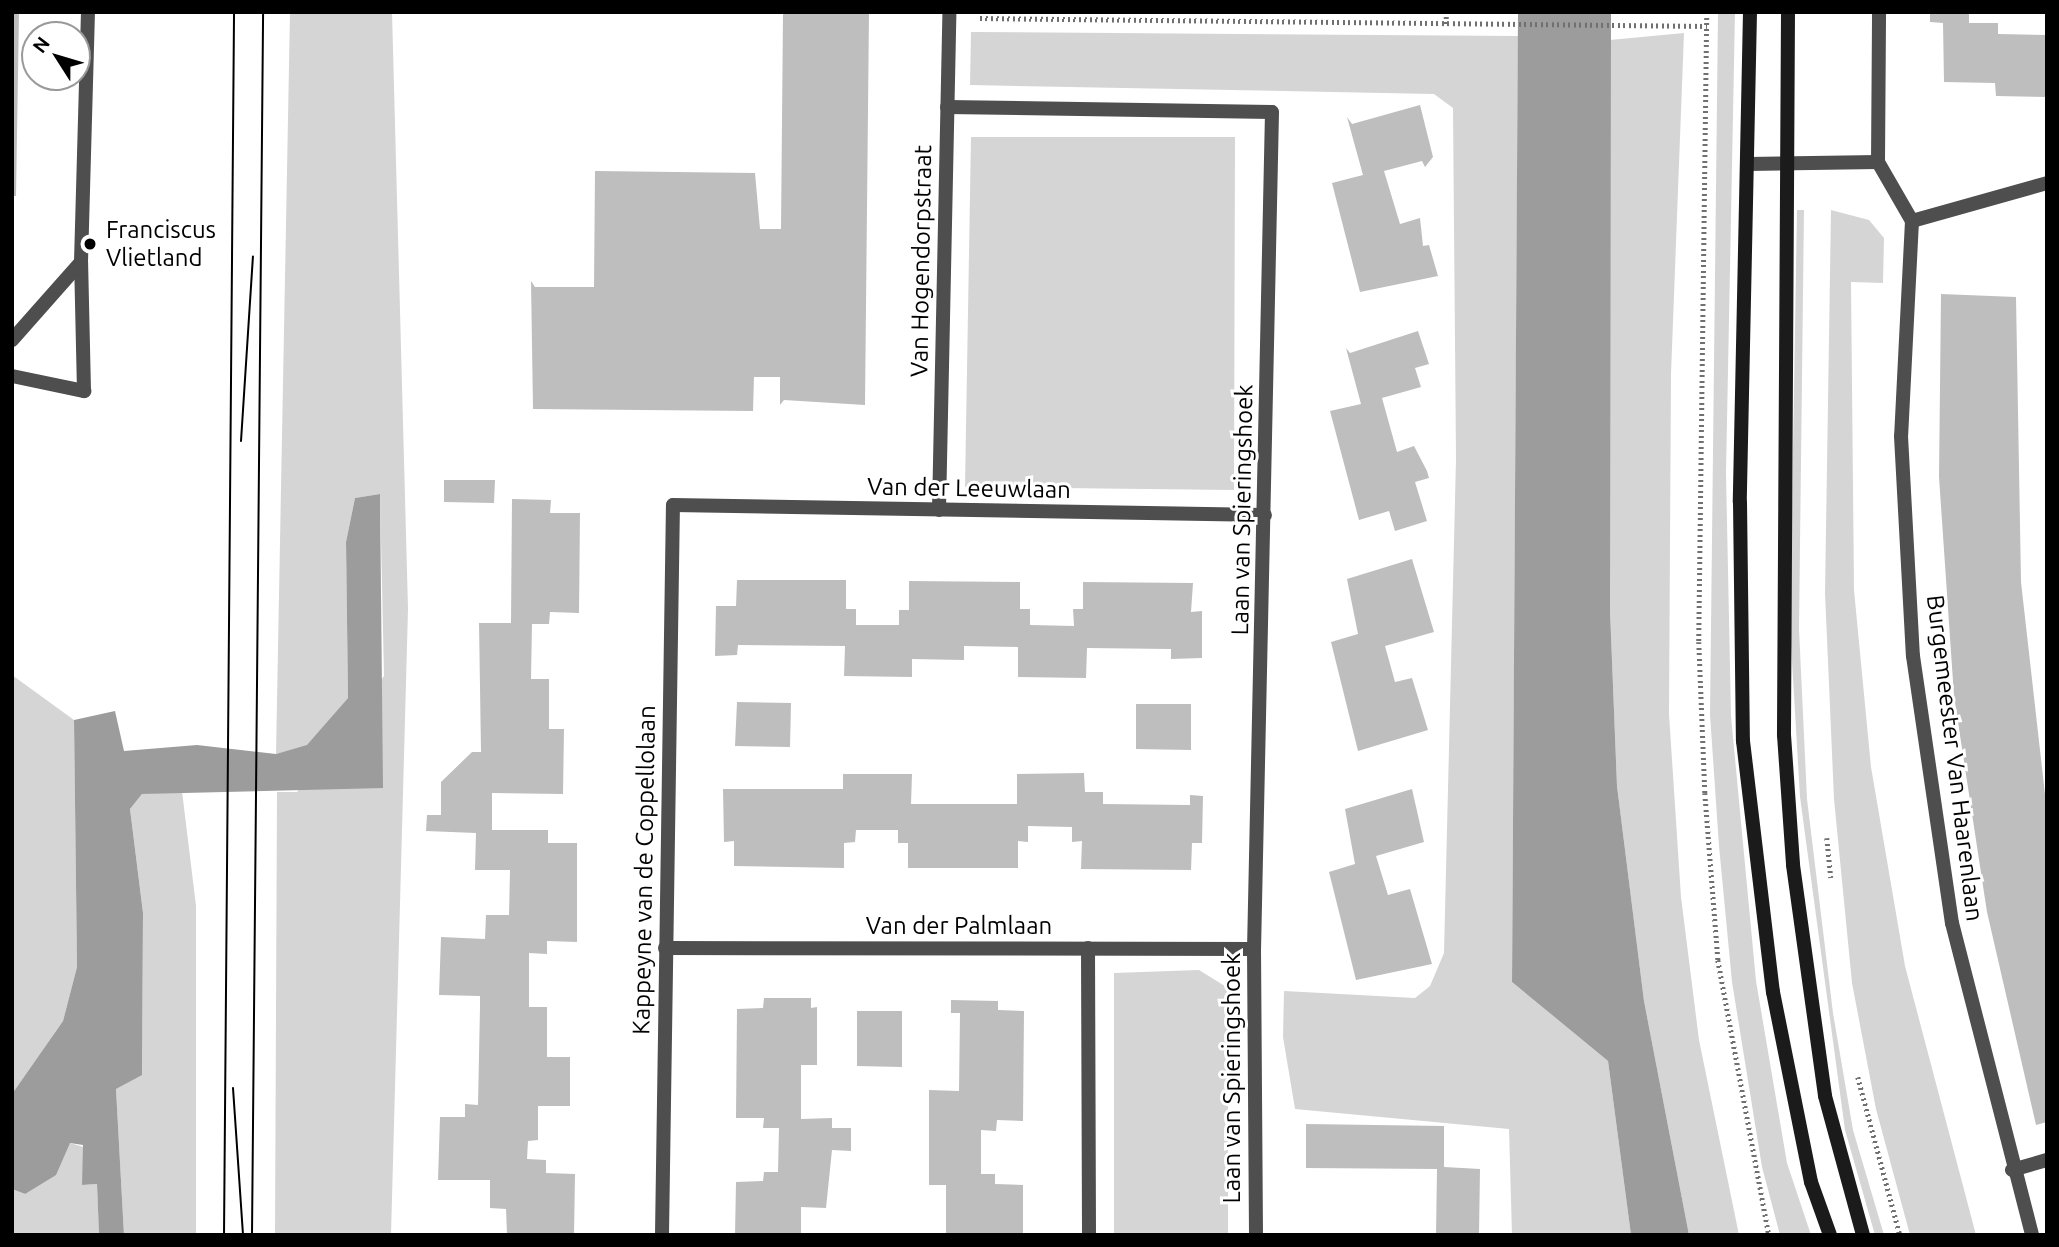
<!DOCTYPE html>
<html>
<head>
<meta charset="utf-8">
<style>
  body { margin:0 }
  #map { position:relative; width:2059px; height:1247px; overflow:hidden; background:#fff; font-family:Ubuntu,sans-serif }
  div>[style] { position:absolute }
  .green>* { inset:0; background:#d5d5d5 }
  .water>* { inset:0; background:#9c9c9c }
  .building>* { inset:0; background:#bebebe }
  .path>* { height:4.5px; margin-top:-2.25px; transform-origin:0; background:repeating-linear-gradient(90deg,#707070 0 2px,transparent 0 5.5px) }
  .service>* { height:14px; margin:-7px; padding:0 7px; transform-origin:7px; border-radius:7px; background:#4e4e4e }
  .minor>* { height:14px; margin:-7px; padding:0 7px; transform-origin:7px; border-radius:7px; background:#4e4e4e }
  .secondary>* { height:14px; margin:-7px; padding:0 7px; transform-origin:7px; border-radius:7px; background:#1b1b1b }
  .tram>* { height:2px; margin:-1px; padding:0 1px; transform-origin:1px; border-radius:1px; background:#000 }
  .dots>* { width:19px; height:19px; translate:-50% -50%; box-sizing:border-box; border:4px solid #fff; border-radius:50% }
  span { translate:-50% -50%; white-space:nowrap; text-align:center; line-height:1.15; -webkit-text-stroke:6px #fff; paint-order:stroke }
  .poi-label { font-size:24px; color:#000 }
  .left { translate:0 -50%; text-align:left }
  .street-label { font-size:24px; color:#000 }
  .frame { position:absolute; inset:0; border:14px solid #000; pointer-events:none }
  .north { position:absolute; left:21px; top:21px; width:70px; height:70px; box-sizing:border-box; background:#fff; border:2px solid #999; border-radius:50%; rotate:307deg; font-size:19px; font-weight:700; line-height:28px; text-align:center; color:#000 }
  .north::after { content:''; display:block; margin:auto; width:24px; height:32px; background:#000; clip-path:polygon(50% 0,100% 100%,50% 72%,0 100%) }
</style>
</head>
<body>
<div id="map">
  <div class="green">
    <i style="clip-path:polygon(290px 12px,392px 12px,408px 609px,391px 1235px,275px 1235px,277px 792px,297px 792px,384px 676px,380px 494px,355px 498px,346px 542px,348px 698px,307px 746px,276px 754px)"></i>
    <i style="clip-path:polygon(1718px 12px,1735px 12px,1726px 473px,1731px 716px,1756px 981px,1787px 1163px,1811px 1235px,1780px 1235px,1762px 1167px,1732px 982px,1719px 846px,1710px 715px)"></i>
    <i style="clip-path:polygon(971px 32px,1518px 36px,1512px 982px,1608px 1061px,1631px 1235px,1512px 1235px,1509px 1129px,1295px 1109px,1283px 1037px,1284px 991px,1415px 998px,1430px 986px,1444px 953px,1456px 459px,1453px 108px,1434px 94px,970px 85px)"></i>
    <i style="clip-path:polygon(1684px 33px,1671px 374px,1669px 714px,1681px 897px,1699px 1040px,1739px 1235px,1689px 1235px,1644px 1001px,1617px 786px,1610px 610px,1610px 40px)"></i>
    <i style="clip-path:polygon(971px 137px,1235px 137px,1234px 490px,965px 487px)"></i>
    <i style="clip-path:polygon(1797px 210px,1804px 210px,1799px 629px,1807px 799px,1833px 1013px,1853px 1130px,1884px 1235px,1875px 1235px,1845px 1130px,1800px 797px,1790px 627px)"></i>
    <i style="clip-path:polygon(1831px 210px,1869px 220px,1884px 238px,1883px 283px,1851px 282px,1854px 590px,1871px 767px,1905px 966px,1976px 1235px,1910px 1235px,1876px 1109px,1852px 983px,1834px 799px,1825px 593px)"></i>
    <i style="clip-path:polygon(12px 675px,74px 720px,77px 967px,63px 1021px,12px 1094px)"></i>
    <i style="clip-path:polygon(182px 791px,196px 906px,196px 1235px,124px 1235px,116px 1089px,142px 1074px,143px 913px,130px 809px,142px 794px)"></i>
    <i style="clip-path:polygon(1199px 970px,1228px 988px,1228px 1235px,1114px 1235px,1114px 973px)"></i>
    <i style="clip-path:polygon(70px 1143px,87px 1148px,82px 1185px,97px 1184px,99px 1235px,12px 1235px,12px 1189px,25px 1194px)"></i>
  </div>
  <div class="water">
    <i style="clip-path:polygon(1518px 12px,1611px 12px,1610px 610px,1617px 786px,1644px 1001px,1689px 1235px,1631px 1235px,1608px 1061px,1512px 982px)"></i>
    <i style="clip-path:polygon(380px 494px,383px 788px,142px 794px,130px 809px,143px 913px,142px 1075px,116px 1089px,124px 1235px,99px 1235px,97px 1184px,82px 1185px,83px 1145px,70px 1143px,56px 1175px,25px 1194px,12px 1189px,12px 1094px,63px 1021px,77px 967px,74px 720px,115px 711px,124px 751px,197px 745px,276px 754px,307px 745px,348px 698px,346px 542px,355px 498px)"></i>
  </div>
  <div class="building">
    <i style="clip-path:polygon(12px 12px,19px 12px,16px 196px,12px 196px)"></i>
    <i style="clip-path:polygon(783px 12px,869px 12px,865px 405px,784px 400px,780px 405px,780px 377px,754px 377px,753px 411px,533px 409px,531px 281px,535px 287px,594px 287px,595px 171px,755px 173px,760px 229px,781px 229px)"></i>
    <i style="clip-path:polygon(1930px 12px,1969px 12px,1969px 23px,1998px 23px,1998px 34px,2047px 35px,2047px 97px,1996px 96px,1995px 83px,1944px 82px,1943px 23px,1930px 22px)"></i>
    <i style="clip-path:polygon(1420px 105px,1433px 157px,1425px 167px,1422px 161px,1384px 171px,1400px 224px,1420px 218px,1423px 246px,1429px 245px,1438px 276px,1360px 292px,1332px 183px,1363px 175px,1347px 117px,1352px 124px)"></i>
    <i style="clip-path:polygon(1941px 294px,2016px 297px,2021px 582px,2047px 812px,2047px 1122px,2036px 1125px,1987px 912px,1954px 696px,1939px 477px)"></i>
    <i style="clip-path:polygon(1418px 331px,1429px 364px,1415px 368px,1421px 387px,1382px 398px,1397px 452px,1414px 446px,1427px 471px,1429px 478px,1415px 482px,1427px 521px,1395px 531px,1389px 511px,1359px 520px,1330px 411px,1361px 404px,1346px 348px,1350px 353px)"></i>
    <i style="clip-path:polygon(444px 480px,495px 480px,494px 503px,444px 502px)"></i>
    <i style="clip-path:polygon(512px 499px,551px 500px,550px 513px,580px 513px,579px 613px,550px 612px,549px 624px,532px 624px,531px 679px,549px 679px,549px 729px,564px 729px,563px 794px,492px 793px,492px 830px,548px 830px,548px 843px,577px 843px,577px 942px,547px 941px,547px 954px,529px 953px,529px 1007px,547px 1007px,547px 1057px,570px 1057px,570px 1106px,538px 1106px,538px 1140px,528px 1141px,527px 1159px,546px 1160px,546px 1173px,575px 1174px,574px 1235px,507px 1235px,506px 1209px,490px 1208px,490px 1180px,438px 1180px,440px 1117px,465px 1117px,465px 1104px,478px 1105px,480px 1007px,480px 996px,439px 995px,441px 937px,485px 939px,486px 915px,509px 915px,510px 870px,475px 870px,476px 833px,426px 831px,427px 815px,441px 815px,441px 782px,472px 752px,481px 752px,479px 623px,511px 623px)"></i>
    <i style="clip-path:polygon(1412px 559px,1434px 632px,1385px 646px,1395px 682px,1412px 678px,1428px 730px,1358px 751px,1331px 642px,1358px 634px,1347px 579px)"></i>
    <i style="clip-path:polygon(737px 580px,846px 580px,846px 609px,856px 609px,856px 625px,899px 625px,899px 610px,909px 610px,909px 581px,1020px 582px,1020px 609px,1030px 609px,1030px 625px,1074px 626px,1073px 609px,1083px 609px,1083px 582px,1193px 583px,1191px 612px,1202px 611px,1202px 658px,1171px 659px,1171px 649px,1087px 648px,1086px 678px,1018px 677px,1018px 647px,964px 646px,964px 660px,912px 659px,912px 677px,844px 676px,845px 646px,738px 645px,737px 655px,715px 656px,716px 606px,736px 606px)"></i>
    <i style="clip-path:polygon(737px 702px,791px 703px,790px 747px,735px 746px)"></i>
    <i style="clip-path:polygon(1136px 704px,1191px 704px,1191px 750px,1136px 749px)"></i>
    <i style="clip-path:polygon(1084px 773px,1085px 792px,1103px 792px,1103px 804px,1190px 805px,1190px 795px,1203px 796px,1202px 843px,1192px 843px,1191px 870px,1081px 869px,1082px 841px,1072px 842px,1072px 827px,1028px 826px,1028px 842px,1018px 841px,1018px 868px,908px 868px,908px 843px,898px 843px,898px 830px,856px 830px,855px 842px,844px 843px,844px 868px,734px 866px,734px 841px,724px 842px,723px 789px,843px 789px,843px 774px,912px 774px,911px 804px,1017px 804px,1017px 774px)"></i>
    <i style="clip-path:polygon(1412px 789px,1424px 842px,1376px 856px,1388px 895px,1410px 889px,1432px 964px,1356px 980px,1329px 872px,1355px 864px,1345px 809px)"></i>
    <i style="clip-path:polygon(764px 998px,811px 998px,811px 1008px,817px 1007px,817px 1065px,801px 1065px,801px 1119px,832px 1118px,832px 1128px,851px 1128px,851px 1151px,832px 1150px,826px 1208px,801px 1207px,801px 1235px,735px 1235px,736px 1182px,763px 1181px,764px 1172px,778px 1172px,779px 1128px,763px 1128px,764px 1118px,736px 1118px,737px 1009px,763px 1008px)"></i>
    <i style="clip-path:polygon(951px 1000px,998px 1001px,998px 1010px,1024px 1011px,1023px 1121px,997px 1120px,996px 1131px,981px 1130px,981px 1174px,995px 1174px,995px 1184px,1023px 1185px,1023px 1235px,946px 1235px,946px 1185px,929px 1185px,929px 1090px,959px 1091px,960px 1013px,951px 1013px)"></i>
    <i style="clip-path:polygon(857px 1011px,902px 1011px,902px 1067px,857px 1066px)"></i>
    <i style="clip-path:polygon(1306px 1124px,1444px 1126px,1444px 1167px,1480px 1169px,1479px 1235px,1436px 1235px,1437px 1169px,1306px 1168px)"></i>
  </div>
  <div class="path">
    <i style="left:1707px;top:12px;width:630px;rotate:90.73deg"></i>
    <i style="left:1699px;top:642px;width:151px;rotate:87.7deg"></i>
    <i style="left:1705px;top:793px;width:168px;rotate:85.5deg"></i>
    <i style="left:1718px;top:960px;width:280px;rotate:79.5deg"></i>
    <i style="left:980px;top:18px;width:727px;rotate:0.63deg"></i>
    <i style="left:1446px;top:24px;width:12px;rotate:-90deg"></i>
    <i style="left:1827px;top:838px;width:40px;rotate:84.3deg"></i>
    <i style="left:1858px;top:1077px;width:163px;rotate:75.1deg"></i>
  </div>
  <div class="service">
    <i style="left:12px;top:340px;width:104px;rotate:-48.5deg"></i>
    <i style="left:12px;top:376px;width:74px;rotate:11.8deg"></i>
    <i style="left:84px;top:391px;width:129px;rotate:-91.3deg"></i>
    <i style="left:81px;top:262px;width:250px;rotate:-88.4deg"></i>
  </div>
  <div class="minor">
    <i style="left:947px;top:107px;width:325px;rotate:0.9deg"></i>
    <i style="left:1272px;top:112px;width:837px;rotate:91.23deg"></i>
    <i style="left:1254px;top:949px;width:286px;rotate:89.6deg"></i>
    <i style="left:1878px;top:162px;width:150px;rotate:-89.6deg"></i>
    <i style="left:1748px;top:164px;width:130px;rotate:-0.9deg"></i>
    <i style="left:1878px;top:162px;width:68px;rotate:60deg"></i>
    <i style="left:1912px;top:221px;width:215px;rotate:92.9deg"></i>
    <i style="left:1901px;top:436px;width:220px;rotate:86.9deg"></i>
    <i style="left:1913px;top:656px;width:270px;rotate:81.7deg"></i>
    <i style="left:1952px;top:923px;width:322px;rotate:75.6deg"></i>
    <i style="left:1912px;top:221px;width:140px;rotate:-15.7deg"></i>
    <i style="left:939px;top:510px;width:498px;rotate:-88.8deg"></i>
    <i style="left:665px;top:948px;width:589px;rotate:0.1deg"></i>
    <i style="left:1088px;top:948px;width:287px;rotate:89.8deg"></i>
    <i style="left:2012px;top:1170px;width:36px;rotate:-16deg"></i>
    <i style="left:662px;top:1235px;width:730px;rotate:-89.14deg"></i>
    <i style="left:673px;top:505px;width:592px;rotate:0.97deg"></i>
  </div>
  <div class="secondary">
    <i style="left:1750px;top:12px;width:490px;rotate:91.2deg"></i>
    <i style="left:1740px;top:502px;width:239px;rotate:89.3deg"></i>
    <i style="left:1743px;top:741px;width:253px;rotate:83.2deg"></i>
    <i style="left:1773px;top:992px;width:194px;rotate:78.7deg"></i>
    <i style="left:1811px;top:1182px;width:56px;rotate:70.3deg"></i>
    <i style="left:1788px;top:12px;width:723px;rotate:90.32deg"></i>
    <i style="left:1784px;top:735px;width:130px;rotate:86deg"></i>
    <i style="left:1793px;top:865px;width:233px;rotate:82.1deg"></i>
    <i style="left:1825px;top:1096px;width:144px;rotate:74.7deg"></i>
  </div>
  <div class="tram">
    <i style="left:241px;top:441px;width:185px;rotate:-86.3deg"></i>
    <i style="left:233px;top:1088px;width:147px;rotate:86.1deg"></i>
    <i style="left:224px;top:1235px;width:1223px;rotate:-89.53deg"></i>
    <i style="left:252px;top:1235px;width:1223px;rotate:-89.48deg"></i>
  </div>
  <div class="dots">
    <i style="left:90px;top:244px;background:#000"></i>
  </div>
  <div class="poi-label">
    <span class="left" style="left:106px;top:244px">Franciscus<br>Vlietland</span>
  </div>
  <div class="street-label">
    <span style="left:921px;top:261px;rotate:-89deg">Van Hogendorpstraat</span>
    <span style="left:969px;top:488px;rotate:1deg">Van der Leeuwlaan</span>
    <span style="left:1242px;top:510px;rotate:-89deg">Laan van Spieringshoek</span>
    <span style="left:1955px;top:758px;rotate:83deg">Burgemeester Van Haarenlaan</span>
    <span style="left:644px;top:870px;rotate:-89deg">Kappeyne van de Coppellolaan</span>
    <span style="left:959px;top:926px">Van der Palmlaan</span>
    <span style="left:1232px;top:1078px;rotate:-90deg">Laan van Spieringshoek</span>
  </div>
  <div class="frame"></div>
  <div class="north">N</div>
</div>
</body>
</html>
